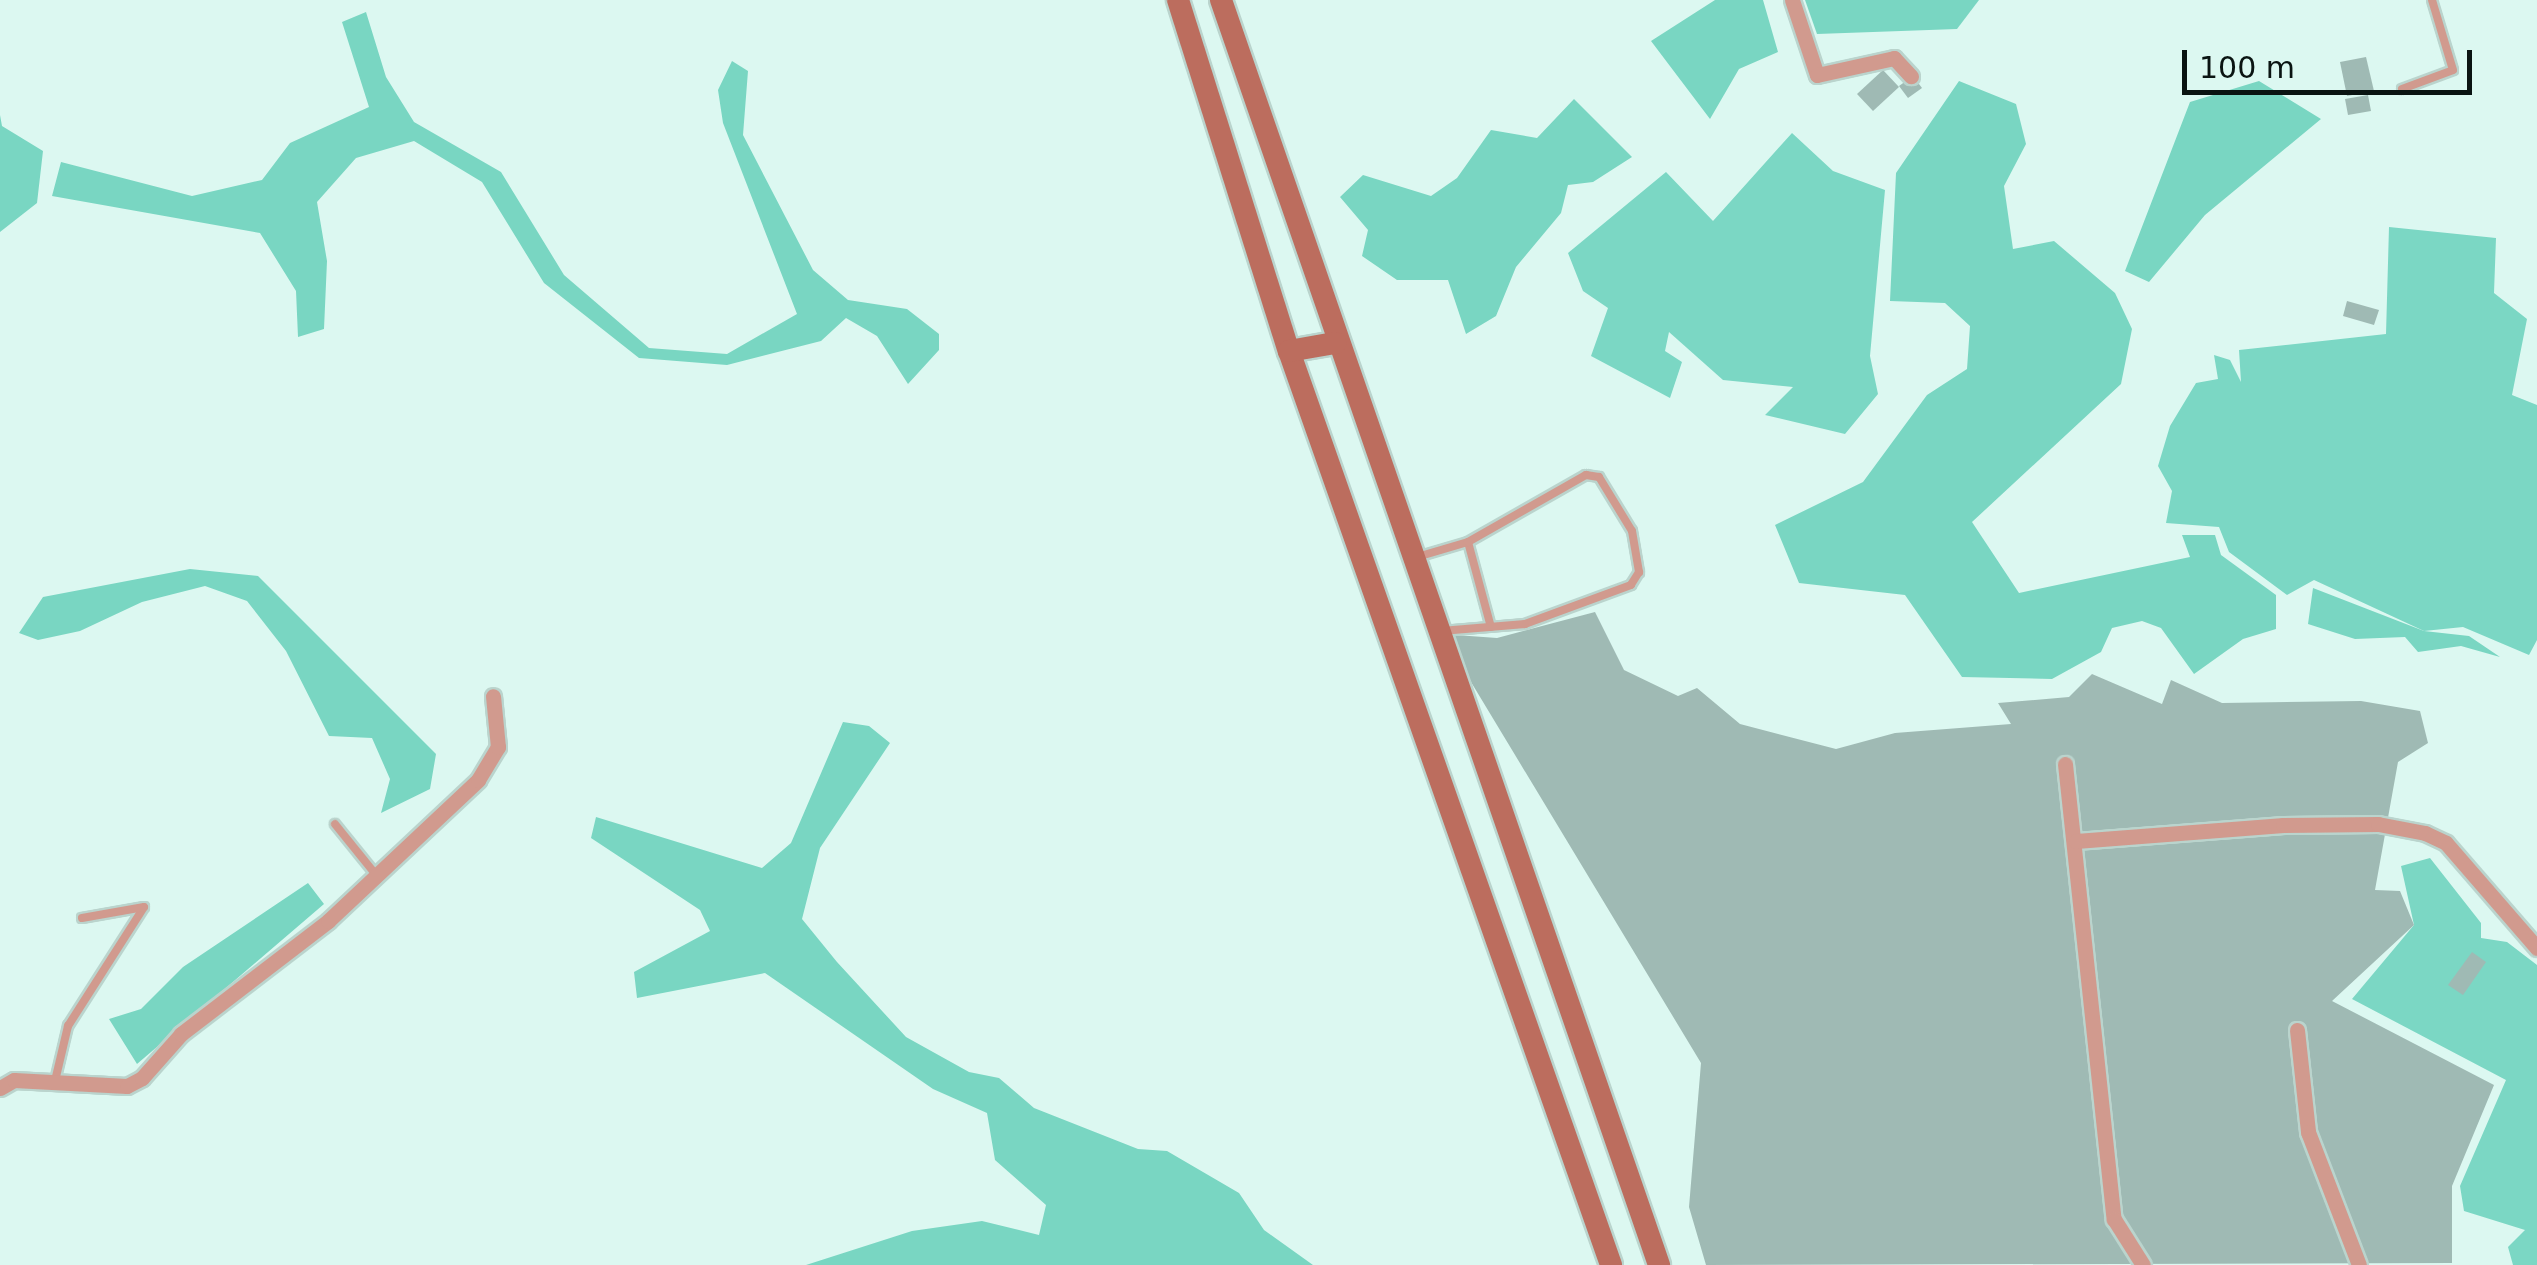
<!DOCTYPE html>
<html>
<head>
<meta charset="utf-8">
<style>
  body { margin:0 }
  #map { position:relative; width:2537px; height:1265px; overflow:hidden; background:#dcf8f1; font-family:"DejaVu Sans",sans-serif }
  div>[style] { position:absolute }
  .forest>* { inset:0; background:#7bd7c4 }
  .water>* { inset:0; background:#79d6c2 }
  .building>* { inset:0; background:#9fbab4 }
  .roads { filter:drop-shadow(2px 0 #bad4cd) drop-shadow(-2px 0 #bad4cd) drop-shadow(0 2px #bad4cd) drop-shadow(0 -2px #bad4cd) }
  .service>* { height:8px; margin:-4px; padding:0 4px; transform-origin:4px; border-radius:4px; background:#d19a8e }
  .minor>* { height:15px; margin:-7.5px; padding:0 7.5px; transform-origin:7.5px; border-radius:7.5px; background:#d19a8e }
  .secondary>* { height:22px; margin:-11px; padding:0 11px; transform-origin:11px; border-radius:11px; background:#bc6d5e }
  span { translate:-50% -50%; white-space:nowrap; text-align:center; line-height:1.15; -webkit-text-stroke:8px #dcf8f1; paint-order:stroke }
  .scale { position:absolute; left:2182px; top:50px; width:290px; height:45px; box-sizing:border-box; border:5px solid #0a1412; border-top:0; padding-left:12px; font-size:30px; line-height:35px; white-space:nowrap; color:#0a1412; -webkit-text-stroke:8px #dcf8f1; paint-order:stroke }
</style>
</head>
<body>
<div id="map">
  <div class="forest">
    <i style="clip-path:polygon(1792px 133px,1833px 171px,1885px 190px,1870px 356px,1878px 394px,1845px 434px,1765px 415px,1793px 387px,1723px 380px,1669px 332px,1665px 351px,1682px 362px,1670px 398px,1591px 356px,1608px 308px,1583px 291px,1568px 253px,1666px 172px,1713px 221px)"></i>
    <i style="clip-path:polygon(2389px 227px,2496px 238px,2494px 293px,2527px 319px,2512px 395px,2537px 405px,2537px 640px,2529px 655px,2463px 627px,2424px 631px,2314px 580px,2287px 595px,2229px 552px,2219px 527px,2166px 523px,2172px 491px,2158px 466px,2170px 426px,2196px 383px,2218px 379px,2214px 355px,2230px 360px,2241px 382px,2239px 350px,2386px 334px)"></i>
    <i style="clip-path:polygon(2430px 858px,2481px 923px,2481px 938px,2507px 942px,2537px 965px,2537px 1265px,2513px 1265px,2508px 1247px,2525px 1230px,2464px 1211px,2460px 1186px,2506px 1080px,2352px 999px,2414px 925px,2401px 866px)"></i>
  </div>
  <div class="water">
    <i style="clip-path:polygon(1715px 0,1763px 0,1778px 52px,1739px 69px,1710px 119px,1651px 41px)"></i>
    <i style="clip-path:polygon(1805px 0,1979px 0,1957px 29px,1817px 34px)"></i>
    <i style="clip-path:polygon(366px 12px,386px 77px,414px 122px,501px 172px,564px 275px,649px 348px,727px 354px,797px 314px,723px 123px,718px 90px,732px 61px,748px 71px,743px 135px,813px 270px,848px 300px,907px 309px,939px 334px,939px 350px,908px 384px,877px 336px,846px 318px,821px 341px,727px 365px,639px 358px,544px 283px,482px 182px,414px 141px,356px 158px,317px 202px,327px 261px,324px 329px,298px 337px,296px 291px,260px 233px,52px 196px,61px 162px,192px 196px,262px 180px,290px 143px,369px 107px,342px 22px)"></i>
    <i style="clip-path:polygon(1959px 81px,2016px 104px,2026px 144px,2004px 186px,2013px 249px,2054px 241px,2115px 293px,2132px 329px,2121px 384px,1972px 522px,2019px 593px,2190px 557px,2182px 535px,2215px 535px,2221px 555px,2276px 595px,2276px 629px,2243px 639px,2194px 674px,2161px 628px,2142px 621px,2112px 628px,2101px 652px,2052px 679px,1962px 677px,1905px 595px,1799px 583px,1775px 525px,1863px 482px,1927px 395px,1967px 369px,1970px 326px,1945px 303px,1890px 301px,1896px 173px)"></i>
    <i style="clip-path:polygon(2259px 81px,2321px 119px,2205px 215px,2149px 282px,2125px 271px,2190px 102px)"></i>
    <i style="clip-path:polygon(1574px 99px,1632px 157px,1593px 182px,1568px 185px,1561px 213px,1516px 267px,1496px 316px,1466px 334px,1448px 280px,1397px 280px,1362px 256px,1368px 230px,1340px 197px,1363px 175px,1431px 196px,1457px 178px,1491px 130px,1537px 138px)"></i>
    <i style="clip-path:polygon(0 115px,2px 126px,43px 151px,37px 203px,0 232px)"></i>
    <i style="clip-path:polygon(190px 569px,258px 576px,436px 754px,430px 789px,381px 813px,390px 779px,372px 738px,329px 736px,286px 651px,247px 601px,205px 586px,142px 602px,80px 631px,38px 640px,19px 633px,43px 597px)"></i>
    <i style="clip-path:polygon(2313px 588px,2424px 631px,2469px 636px,2500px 657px,2461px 646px,2418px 652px,2405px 637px,2355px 639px,2308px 624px)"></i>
    <i style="clip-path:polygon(843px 722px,869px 726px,890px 743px,820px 848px,802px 919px,837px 962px,906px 1037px,969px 1072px,999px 1078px,1034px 1108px,1138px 1149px,1167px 1151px,1239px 1193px,1264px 1230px,1313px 1265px,806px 1265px,912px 1231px,982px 1221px,1039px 1235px,1046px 1205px,995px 1160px,987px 1113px,933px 1089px,765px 973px,637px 998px,634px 972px,710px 931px,700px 910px,591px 838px,596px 817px,762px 868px,791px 843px)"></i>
    <i style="clip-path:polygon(308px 883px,324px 904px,137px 1064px,109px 1019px,141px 1009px,183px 967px)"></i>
  </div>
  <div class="building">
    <i style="clip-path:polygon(2366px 57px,2374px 91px,2347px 96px,2340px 62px)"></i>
    <i style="clip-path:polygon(1883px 70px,1899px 87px,1873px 111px,1857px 94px)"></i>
    <i style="clip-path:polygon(1913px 76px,1922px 88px,1908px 98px,1899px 86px)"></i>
    <i style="clip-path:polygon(2368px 95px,2371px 111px,2348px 115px,2345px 99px)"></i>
    <i style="clip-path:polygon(2347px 301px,2379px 310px,2374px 325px,2343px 316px)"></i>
    <i style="clip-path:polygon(1595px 612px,1624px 670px,1678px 696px,1697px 688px,1740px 724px,1836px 749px,1895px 733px,2011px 724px,1998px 703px,2069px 697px,2092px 674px,2162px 704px,2171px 680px,2222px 703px,2361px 701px,2420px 711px,2428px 743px,2398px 762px,2375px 890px,2400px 891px,2414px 925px,2332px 1001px,2494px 1085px,2452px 1186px,2452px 1263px,1706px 1265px,1689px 1207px,1701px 1063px,1442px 634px,1497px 638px)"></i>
    <i style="clip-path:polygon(2472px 952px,2486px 962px,2463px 995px,2448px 985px)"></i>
  </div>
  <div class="roads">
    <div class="service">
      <i style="left:2402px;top:89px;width:54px;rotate:-20.4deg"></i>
      <i style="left:2453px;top:70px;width:73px;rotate:-106.7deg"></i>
      <i style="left:1468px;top:542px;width:88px;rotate:74.9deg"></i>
      <i style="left:1417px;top:557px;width:53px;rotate:-16.4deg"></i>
      <i style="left:1468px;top:542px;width:136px;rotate:-29.6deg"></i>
      <i style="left:1586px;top:475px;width:13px;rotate:9deg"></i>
      <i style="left:1599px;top:477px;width:63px;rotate:58.6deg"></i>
      <i style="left:1632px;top:531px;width:42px;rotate:80.3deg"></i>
      <i style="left:1639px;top:572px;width:15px;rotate:122deg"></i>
      <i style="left:1631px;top:585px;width:113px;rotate:159.8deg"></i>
      <i style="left:1525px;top:624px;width:84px;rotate:175.2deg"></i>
      <i style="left:335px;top:824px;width:67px;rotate:51.1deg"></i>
      <i style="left:55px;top:1081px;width:57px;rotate:-76.7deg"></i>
      <i style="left:68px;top:1026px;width:141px;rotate:-57.4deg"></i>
      <i style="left:144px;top:907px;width:63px;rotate:169.9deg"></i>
    </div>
    <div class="minor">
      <i style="left:1792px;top:0;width:79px;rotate:71.6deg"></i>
      <i style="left:1817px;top:75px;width:79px;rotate:-12.4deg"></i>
      <i style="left:1894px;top:58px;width:25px;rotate:47deg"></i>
      <i style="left:2065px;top:764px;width:458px;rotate:83.9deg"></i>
      <i style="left:2114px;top:1219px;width:54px;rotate:57.8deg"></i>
      <i style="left:2076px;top:841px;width:208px;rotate:-4.4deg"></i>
      <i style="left:2283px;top:825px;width:95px;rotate:-0.6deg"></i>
      <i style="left:2378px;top:824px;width:48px;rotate:10.8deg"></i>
      <i style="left:2425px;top:833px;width:23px;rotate:25deg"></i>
      <i style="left:2446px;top:843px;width:139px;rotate:49.1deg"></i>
      <i style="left:2297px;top:1030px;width:103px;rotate:83.8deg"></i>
      <i style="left:2308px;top:1132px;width:142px;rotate:69deg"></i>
      <i style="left:0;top:1088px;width:16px;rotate:-30deg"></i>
      <i style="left:14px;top:1080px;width:113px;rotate:3deg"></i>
      <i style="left:127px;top:1086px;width:17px;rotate:-28deg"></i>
      <i style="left:142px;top:1078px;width:59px;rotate:-48.4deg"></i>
      <i style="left:181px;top:1034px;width:185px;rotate:-37.5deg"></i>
      <i style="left:328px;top:921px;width:206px;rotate:-43.2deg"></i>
      <i style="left:478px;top:780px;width:39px;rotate:-59deg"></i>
      <i style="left:498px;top:747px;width:51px;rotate:-95.6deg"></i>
    </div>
    <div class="secondary">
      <i style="left:1178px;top:0;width:368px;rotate:72.5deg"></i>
      <i style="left:1289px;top:351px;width:969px;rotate:70.59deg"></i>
      <i style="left:1221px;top:0;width:1339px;rotate:70.9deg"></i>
      <i style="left:1289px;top:351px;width:47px;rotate:-9.9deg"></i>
    </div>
  </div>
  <div class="scale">100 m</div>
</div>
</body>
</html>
